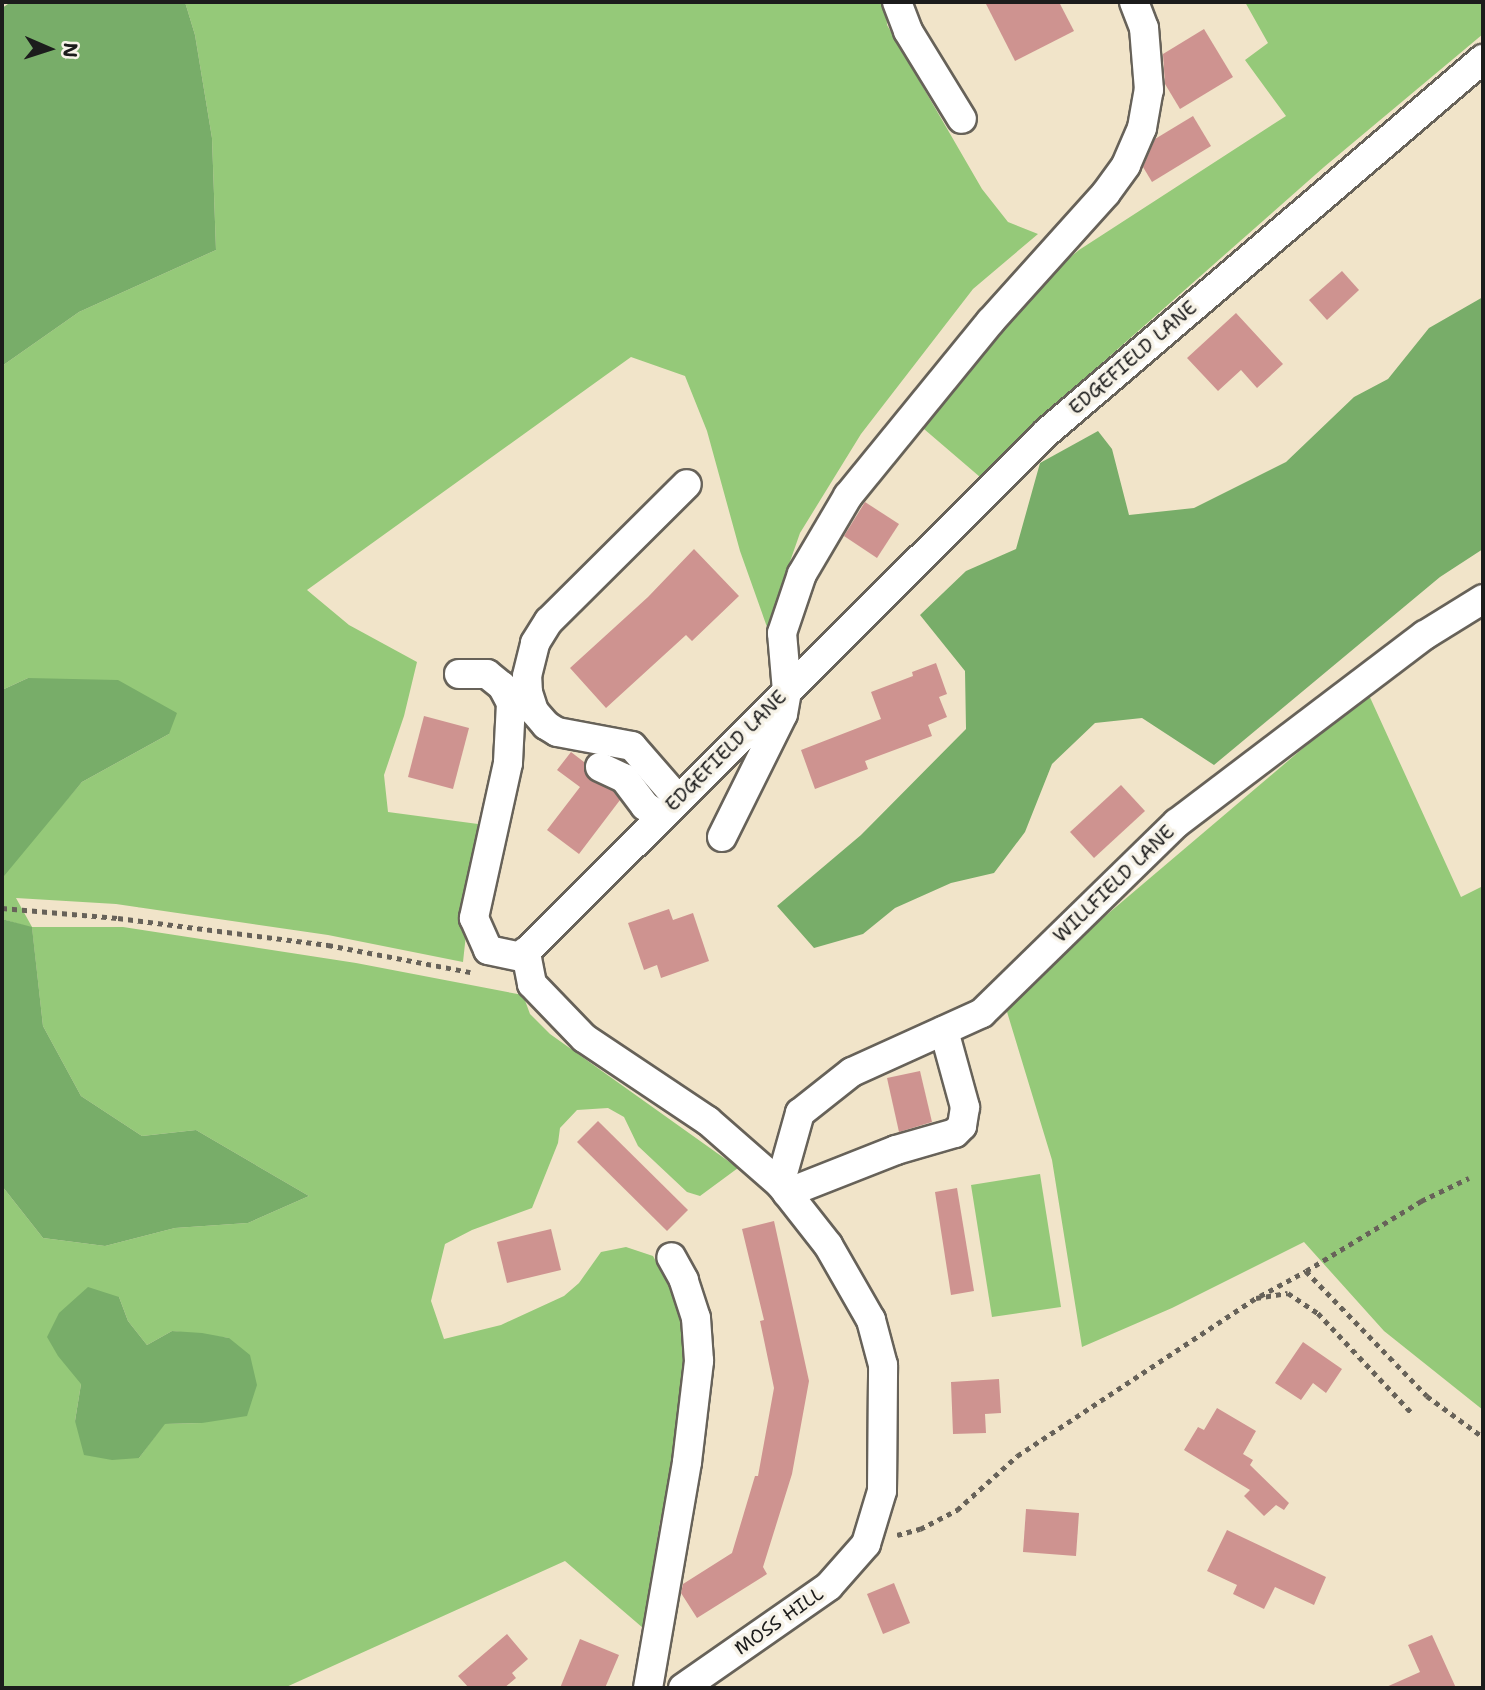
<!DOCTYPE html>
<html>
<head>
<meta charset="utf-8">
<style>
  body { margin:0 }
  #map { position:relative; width:1485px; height:1690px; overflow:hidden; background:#f1e4c9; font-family:"Shantell Sans",sans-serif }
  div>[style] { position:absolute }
  .green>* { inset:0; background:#95c979 }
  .forest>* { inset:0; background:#78ad69 }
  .building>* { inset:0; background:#ce9390 }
  .path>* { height:4.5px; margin-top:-2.25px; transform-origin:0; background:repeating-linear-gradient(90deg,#676259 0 5px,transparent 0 10px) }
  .roads { filter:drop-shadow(2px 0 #676259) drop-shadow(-2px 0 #676259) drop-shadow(0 2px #676259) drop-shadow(0 -2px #676259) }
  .minor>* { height:28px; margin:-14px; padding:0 14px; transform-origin:14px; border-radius:14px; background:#fff }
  span { translate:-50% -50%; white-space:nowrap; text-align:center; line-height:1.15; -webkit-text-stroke:7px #f7f3e8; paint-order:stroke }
  .street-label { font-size:19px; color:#1c1c1c }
  .frame { position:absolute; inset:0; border:4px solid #1c1c1c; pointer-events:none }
  .north { position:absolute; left:14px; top:14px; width:70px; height:70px; -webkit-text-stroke:5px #f7f3e8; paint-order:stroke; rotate:93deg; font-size:19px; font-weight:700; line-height:28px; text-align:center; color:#1c1c1c }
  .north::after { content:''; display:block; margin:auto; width:24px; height:32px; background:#1c1c1c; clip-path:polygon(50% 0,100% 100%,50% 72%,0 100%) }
</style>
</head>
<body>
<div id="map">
  <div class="green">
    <i style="clip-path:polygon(evenodd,185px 2px,886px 2px,887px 25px,982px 189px,1008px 222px,1038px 234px,973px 289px,861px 434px,800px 533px,767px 627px,740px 551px,707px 431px,685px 376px,631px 357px,307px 590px,349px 625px,417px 662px,404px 716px,384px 775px,388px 812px,478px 824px,463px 962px,328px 935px,116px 904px,16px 898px,32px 927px,123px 927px,356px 963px,523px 995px,530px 1014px,550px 1034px,738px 1168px,700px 1196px,687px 1192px,638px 1146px,624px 1117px,608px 1108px,577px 1110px,560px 1128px,558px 1143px,532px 1208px,472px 1230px,445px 1244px,431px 1301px,444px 1339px,501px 1325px,564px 1296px,579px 1283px,601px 1252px,626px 1247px,653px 1256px,671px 1289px,689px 1346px,681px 1437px,660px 1522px,643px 1628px,565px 1561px,284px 1688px,2px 1688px,2px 1186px,43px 1238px,105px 1246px,175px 1228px,248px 1223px,309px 1196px,196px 1130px,142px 1136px,81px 1096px,43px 1026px,32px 928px,2px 919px,2px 875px,82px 782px,169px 734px,28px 678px,2px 690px,2px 366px,79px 312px,216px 250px,212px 138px,195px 35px,185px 2px,119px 1297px,128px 1321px,147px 1345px,172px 1331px,229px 1338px,202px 1423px,164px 1424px,139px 1458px,75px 1421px,81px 1384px,119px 1297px)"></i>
    <i style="clip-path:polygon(1245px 2px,1483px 2px,1483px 34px,1324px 167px,1059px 401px,980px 477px,917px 423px,1040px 282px,1079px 250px,1286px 116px,1245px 60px,1268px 43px)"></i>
    <i style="clip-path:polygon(1368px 693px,1461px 897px,1483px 886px,1483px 1410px,1384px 1331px,1304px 1242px,1172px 1308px,1082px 1347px,1052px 1160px,1004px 1002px)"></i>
    <i style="clip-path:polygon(1040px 1174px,1061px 1307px,992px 1317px,971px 1185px)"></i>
  </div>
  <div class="forest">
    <i style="clip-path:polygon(11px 2px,185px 2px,195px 35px,212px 138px,216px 250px,79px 312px,2px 366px,2px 8px)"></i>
    <i style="clip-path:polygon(1483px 297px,1483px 549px,1440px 577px,1214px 765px,1142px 718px,1095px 723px,1052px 764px,1025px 832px,994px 873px,951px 883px,895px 908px,863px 934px,814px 948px,777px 906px,861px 835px,966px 729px,965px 671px,920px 615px,966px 571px,1016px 549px,1040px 463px,1098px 431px,1112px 449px,1129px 515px,1194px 508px,1286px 462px,1354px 397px,1388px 379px,1429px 328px)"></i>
    <i style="clip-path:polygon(28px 678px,118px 680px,177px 713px,169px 734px,82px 782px,4px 876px,2px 690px)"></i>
    <i style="clip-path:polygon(2px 919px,32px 927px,43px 1026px,81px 1096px,142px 1136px,196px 1130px,309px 1196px,248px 1223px,175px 1228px,105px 1246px,43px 1238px,2px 1186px)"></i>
    <i style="clip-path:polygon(88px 1287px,119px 1297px,128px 1321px,147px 1345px,172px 1331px,202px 1333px,229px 1338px,250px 1355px,257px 1385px,247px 1416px,202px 1423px,165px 1424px,139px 1458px,112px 1460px,84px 1455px,75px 1421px,81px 1384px,58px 1356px,47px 1337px,59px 1313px)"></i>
  </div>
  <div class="building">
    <i style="clip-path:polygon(985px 2px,1059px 2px,1074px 31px,1015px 61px)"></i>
    <i style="clip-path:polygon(1204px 29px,1233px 77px,1180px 109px,1165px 84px,1163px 54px)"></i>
    <i style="clip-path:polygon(1193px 116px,1211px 146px,1152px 182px,1143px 167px,1155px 139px)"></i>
    <i style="clip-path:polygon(1342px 271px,1359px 290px,1327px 320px,1309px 300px)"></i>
    <i style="clip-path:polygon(1236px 313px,1283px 364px,1257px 388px,1241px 370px,1218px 391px,1187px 358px)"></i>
    <i style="clip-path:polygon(865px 502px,899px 524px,877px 558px,844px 536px)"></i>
    <i style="clip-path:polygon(694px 549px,739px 596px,692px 641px,686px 635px,606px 708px,570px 668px,648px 597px)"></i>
    <i style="clip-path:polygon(936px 663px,947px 694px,939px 697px,947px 717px,928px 725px,932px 736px,865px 761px,868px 769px,815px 789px,801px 750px,881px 719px,871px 692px,913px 676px,912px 672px)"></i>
    <i style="clip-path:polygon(424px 716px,469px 728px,453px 789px,408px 777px)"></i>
    <i style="clip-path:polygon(571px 752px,584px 762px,587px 777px,613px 791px,620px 800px,579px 854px,547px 830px,580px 787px,557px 770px)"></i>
    <i style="clip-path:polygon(1121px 785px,1145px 811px,1094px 858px,1070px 832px)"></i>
    <i style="clip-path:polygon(669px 909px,673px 920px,693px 913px,709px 961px,661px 978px,657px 965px,644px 970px,628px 923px)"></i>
    <i style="clip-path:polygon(920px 1071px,932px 1122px,899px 1132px,887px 1078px)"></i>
    <i style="clip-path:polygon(598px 1121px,688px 1210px,667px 1231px,577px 1142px)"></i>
    <i style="clip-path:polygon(957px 1188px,974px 1291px,951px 1295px,935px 1192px)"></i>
    <i style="clip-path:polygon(774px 1221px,809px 1381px,792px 1474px,763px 1567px,767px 1574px,697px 1618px,681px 1593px,683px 1584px,732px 1553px,755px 1476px,758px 1476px,774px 1388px,760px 1321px,764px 1320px,742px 1229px)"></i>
    <i style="clip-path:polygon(551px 1229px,561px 1270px,507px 1283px,497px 1242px)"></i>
    <i style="clip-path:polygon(1303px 1342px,1342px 1369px,1326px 1393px,1313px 1383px,1301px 1400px,1275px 1383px)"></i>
    <i style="clip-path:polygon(999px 1379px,1001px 1413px,985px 1414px,986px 1433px,953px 1434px,951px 1382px)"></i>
    <i style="clip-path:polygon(1217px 1408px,1256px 1431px,1243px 1454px,1253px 1460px,1250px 1465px,1289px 1503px,1284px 1510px,1276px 1505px,1264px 1516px,1244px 1496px,1250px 1490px,1184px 1450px,1198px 1427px,1204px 1430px)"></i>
    <i style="clip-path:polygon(1026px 1509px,1079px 1513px,1076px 1556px,1023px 1552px)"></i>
    <i style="clip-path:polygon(1227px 1530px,1326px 1577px,1314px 1605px,1275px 1587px,1264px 1609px,1233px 1594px,1237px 1585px,1207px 1571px)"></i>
    <i style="clip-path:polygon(894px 1583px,910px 1623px,883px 1634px,867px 1594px)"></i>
    <i style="clip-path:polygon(507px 1634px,528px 1659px,512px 1673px,516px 1678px,504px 1688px,469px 1688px,458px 1676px)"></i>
    <i style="clip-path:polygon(1432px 1635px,1456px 1688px,1384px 1688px,1420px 1672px,1408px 1645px)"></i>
    <i style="clip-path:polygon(580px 1639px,619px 1655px,605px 1688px,560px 1688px)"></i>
  </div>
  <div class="path">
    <i style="left:2px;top:908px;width:116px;rotate:4.9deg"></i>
    <i style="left:118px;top:918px;width:212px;rotate:7.3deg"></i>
    <i style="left:328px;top:945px;width:145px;rotate:10.8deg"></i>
    <i style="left:1306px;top:1271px;width:135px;rotate:-31.3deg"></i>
    <i style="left:1421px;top:1201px;width:53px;rotate:-25.6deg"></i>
    <i style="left:1260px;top:1296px;width:52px;rotate:-28.5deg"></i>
    <i style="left:1306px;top:1271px;width:174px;rotate:45.9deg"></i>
    <i style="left:1427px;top:1396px;width:69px;rotate:36.2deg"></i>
    <i style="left:897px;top:1535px;width:24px;rotate:-15deg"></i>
    <i style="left:920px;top:1529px;width:42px;rotate:-27.2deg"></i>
    <i style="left:957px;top:1510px;width:81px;rotate:-42deg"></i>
    <i style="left:1017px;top:1456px;width:287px;rotate:-33.5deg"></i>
    <i style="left:1256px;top:1298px;width:32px;rotate:-9deg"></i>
    <i style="left:1288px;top:1293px;width:36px;rotate:34deg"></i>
    <i style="left:1318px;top:1313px;width:139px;rotate:46.8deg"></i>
  </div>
  <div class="roads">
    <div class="minor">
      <i style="left:897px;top:2px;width:31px;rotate:69deg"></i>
      <i style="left:908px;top:31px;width:103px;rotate:58.5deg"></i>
      <i style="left:459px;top:674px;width:28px"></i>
      <i style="left:487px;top:674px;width:19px;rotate:39deg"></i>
      <i style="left:502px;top:686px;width:19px;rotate:62deg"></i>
      <i style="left:511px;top:703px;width:60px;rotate:92.9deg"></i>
      <i style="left:508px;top:763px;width:159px;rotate:102.4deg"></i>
      <i style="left:474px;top:918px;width:35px;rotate:66deg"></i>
      <i style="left:488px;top:950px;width:40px;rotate:12deg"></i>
      <i style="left:600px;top:767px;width:26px;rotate:25deg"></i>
      <i style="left:624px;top:778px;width:35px;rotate:53deg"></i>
      <i style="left:645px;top:806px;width:19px;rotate:32deg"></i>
      <i style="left:678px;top:799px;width:70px;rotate:-131deg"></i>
      <i style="left:632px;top:746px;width:76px;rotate:-169.4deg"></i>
      <i style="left:557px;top:732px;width:13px;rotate:-148deg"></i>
      <i style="left:546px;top:725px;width:18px;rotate:-131deg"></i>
      <i style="left:534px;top:711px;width:19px;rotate:-108deg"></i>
      <i style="left:528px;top:693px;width:17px;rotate:-93deg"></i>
      <i style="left:527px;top:676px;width:34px;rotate:-76deg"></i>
      <i style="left:535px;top:643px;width:26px;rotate:-58deg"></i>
      <i style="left:549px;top:621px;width:194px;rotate:-44.8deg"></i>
      <i style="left:722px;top:837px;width:137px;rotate:-63.6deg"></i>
      <i style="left:783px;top:714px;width:23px;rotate:-80deg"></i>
      <i style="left:787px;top:691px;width:58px;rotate:-94.9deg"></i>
      <i style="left:782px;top:633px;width:62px;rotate:-71.3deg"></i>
      <i style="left:802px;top:574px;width:91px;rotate:-59.5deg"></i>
      <i style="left:848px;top:496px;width:225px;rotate:-50.8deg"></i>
      <i style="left:990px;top:322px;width:173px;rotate:-48deg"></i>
      <i style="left:1106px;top:193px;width:34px;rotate:-54deg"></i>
      <i style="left:1126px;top:165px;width:40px;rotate:-66.6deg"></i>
      <i style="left:1142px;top:128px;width:39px;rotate:-80deg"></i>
      <i style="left:1149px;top:90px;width:62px;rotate:-94.6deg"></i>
      <i style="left:1144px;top:28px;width:28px;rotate:-111deg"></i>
      <i style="left:780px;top:1184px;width:74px;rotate:-74.3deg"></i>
      <i style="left:800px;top:1113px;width:66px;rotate:-38.3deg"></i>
      <i style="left:852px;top:1072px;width:143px;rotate:-24.4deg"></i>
      <i style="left:982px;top:1013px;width:272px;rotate:-44.3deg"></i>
      <i style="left:1177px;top:823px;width:311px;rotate:-37.2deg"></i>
      <i style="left:1425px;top:635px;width:68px;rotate:-31.8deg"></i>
      <i style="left:787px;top:1193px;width:117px;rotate:-21.5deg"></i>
      <i style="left:896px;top:1150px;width:61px;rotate:-16.1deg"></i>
      <i style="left:955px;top:1133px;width:10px;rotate:-45deg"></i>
      <i style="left:962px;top:1126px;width:19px;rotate:-81deg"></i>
      <i style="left:965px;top:1107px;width:79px;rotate:-105.4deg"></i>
      <i style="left:648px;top:1688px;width:229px;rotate:-80.2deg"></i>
      <i style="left:687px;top:1462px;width:102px;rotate:-83.2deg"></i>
      <i style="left:699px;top:1361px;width:43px;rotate:-94deg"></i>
      <i style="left:696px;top:1318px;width:40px;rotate:-108deg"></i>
      <i style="left:684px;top:1280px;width:26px;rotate:-119deg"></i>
      <i style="left:683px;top:1688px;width:178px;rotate:-34.9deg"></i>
      <i style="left:829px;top:1586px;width:56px;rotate:-48.6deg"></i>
      <i style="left:866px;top:1544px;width:55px;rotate:-73.2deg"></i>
      <i style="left:882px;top:1491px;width:126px;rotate:-89.5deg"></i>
      <i style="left:883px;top:1365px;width:47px;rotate:-104.9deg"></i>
      <i style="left:871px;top:1320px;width:86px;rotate:-119.8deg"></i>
      <i style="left:828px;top:1245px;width:78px;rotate:-128.2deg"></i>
      <i style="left:780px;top:1184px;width:96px;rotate:-138.8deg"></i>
      <i style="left:708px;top:1121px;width:149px;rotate:-146.2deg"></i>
      <i style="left:584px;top:1038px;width:75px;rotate:-133.9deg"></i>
      <i style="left:532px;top:984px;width:33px;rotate:-101deg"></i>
      <i style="left:526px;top:952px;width:736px;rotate:-44.94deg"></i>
      <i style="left:1047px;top:432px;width:574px;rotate:-40.55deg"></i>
    </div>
  </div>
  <div class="street-label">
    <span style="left:1133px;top:358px;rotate:-41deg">EDGEFIELD LANE</span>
    <span style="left:726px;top:751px;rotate:-45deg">EDGEFIELD LANE</span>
    <span style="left:1114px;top:884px;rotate:-44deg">WILLFIELD LANE</span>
    <span style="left:779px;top:1621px;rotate:-35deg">MOSS HILL</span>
  </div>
  <div class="frame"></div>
  <div class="north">N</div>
</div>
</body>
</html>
